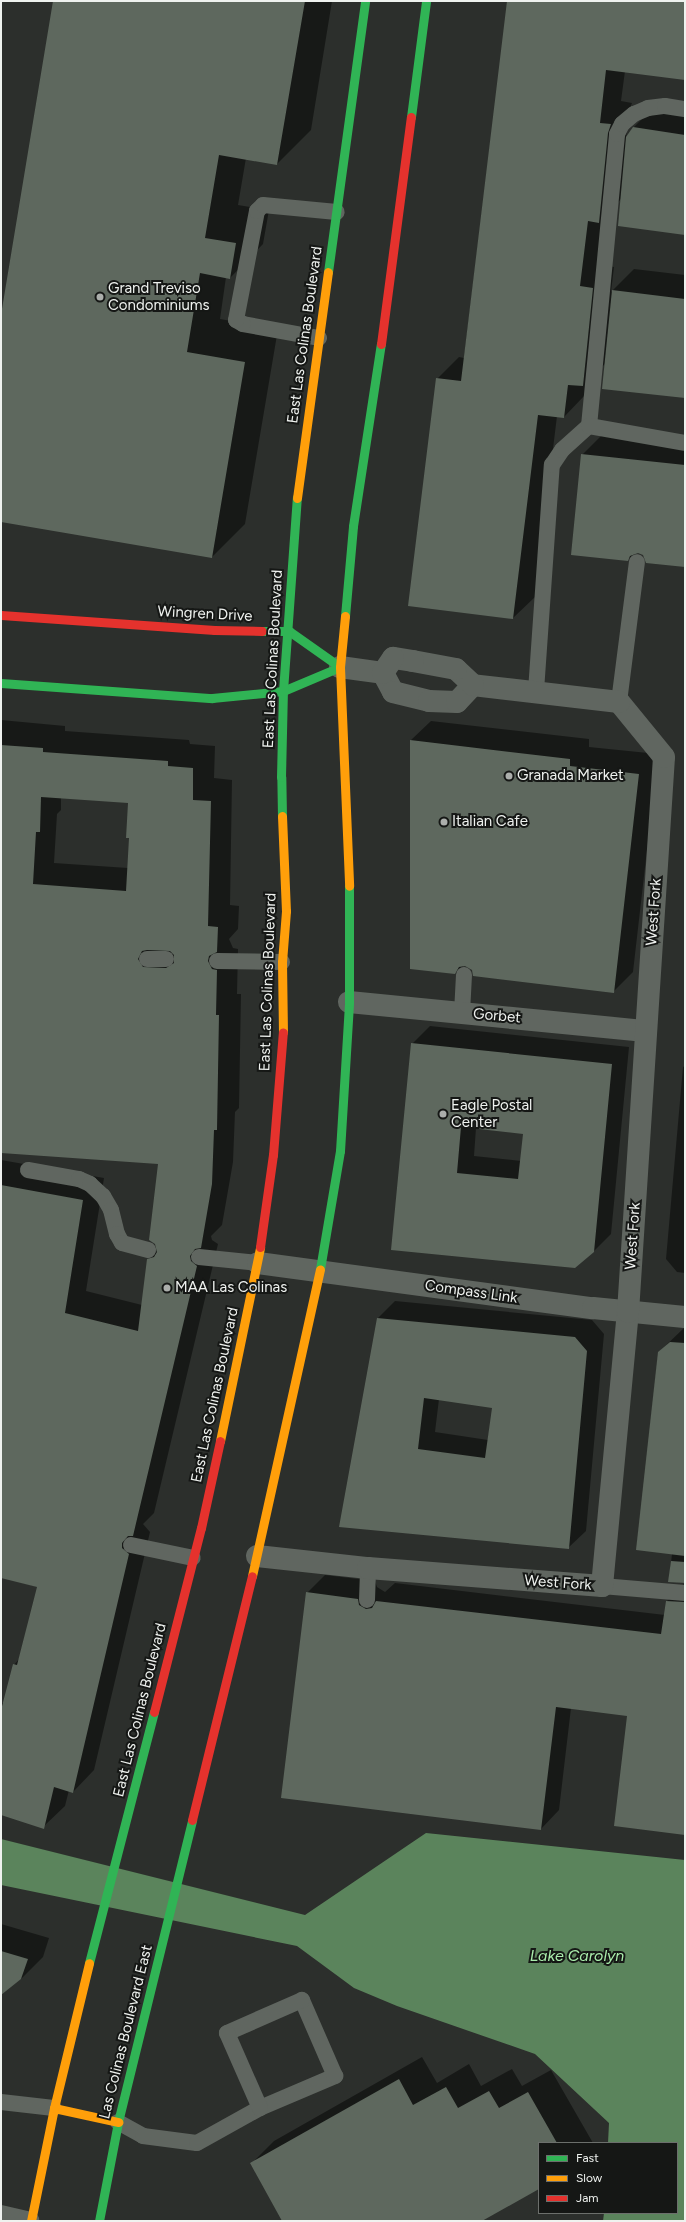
<!DOCTYPE html>
<html>
<head>
<meta charset="utf-8">
<style>
  body { margin:0 }
  #map { position:relative; width:686px; height:2222px; overflow:hidden; background:#2c2f2c; font-family:Figtree,sans-serif }
  div>[style] { position:absolute }
  .water>* { inset:0; background:#5b845c }
  .shadow>* { inset:0; background:#0007 }
  .building>* { inset:0; background:#5e685e }
  .lane>* { height:16px; margin:-8px; padding:0 8px; transform-origin:8px; border-radius:8px; background:#606660 }
  .street>* { height:22px; margin:-11px; padding:0 11px; transform-origin:11px; border-radius:11px; background:#606660 }
  .fast>* { height:9px; margin:-4.5px; padding:0 4.5px; transform-origin:4.5px; border-radius:4.5px; background:#30b455 }
  .slow>* { height:9px; margin:-4.5px; padding:0 4.5px; transform-origin:4.5px; border-radius:4.5px; background:#ff9f0a }
  .jam>* { height:9px; margin:-4.5px; padding:0 4.5px; transform-origin:4.5px; border-radius:4.5px; background:#e5322d }
  .dots>* { width:11px; height:11px; translate:-50% -50%; box-sizing:border-box; border:2px solid #151715; border-radius:50% }
  span { translate:-50% -50%; white-space:nowrap; text-align:center; line-height:1.15; -webkit-text-stroke:4px #151715; paint-order:stroke }
  .poi-label { font-size:15px; color:#eff2ef }
  .left { translate:0 -50%; text-align:left }
  .street-label { font-size:15px; color:#eff2ef }
  .water-label { font-size:16px; color:#aaedac; font-style:italic }
  .frame { position:absolute; inset:0; border:2px solid #eff2ef; pointer-events:none }
  .legend { position:absolute; left:538px; top:2142px; width:140px; height:72px; box-sizing:border-box; background:#151715; border:1px solid #6c6f6c; margin:0; padding:5px 7px; list-style:none; font-size:12px; color:#eff2ef }
  .legend li { display:flex; align-items:center; gap:8px; height:20px }
  .legend b { width:20px; border:1px solid #6c6f6c }
</style>
</head>
<body>
<div id="map">
  <div class="water">
    <i style="clip-path:polygon(426px 1833px,685px 1860px,685px 2221px,603px 2221px,604px 2213px,677px 2213px,677px 2143px,608px 2143px,609px 2123px,535px 2054px,397px 2006px,354px 1988px,297px 1946px,1px 1885px,1px 1839px,305px 1915px)"></i>
  </div>
  <div class="shadow">
    <i style="clip-path:polygon(54px 1px,332px 1px,311px 130px,277px 164px,246px 158px,238px 205px,269px 210px,263px 244px,230px 278px,226px 277px,220px 319px,278px 329px,245px 524px,212px 557px,1px 521px,1px 321px)"></i>
    <i style="clip-path:polygon(508px 1px,685px 1px,685px 79px,625px 71px,621px 101px,632px 103px,629px 111px,626px 139px,633px 128px,655px 106px,685px 111px,685px 234px,621px 199px,608px 213px,601px 265px,614px 267px,611px 292px,634px 269px,685px 275px,685px 397px,606px 363px,587px 381px,585px 395px,564px 417px,557px 416px,535px 597px,513px 618px,437px 379px,459px 357px,464px 358px)"></i>
    <i style="clip-path:polygon(604px 433px,685px 442px,685px 566px,638px 552px,627px 560px,582px 455px)"></i>
    <i style="clip-path:polygon(evenodd,1px 720px,65px 726px,65px 731px,189px 740px,190px 744px,215px 746px,214px 778px,232px 780px,230px 905px,239px 906px,238px 929px,229px 939px,233px 948px,238px 949px,237px 994px,241px 994px,239px 1108px,235px 1112px,233px 1162px,222px 1225px,211px 1236px,212px 1240px,218px 1244px,154px 1513px,143px 1524px,150px 1532px,94px 1770px,73px 1792px,69px 1790px,65px 1806px,43px 1827px,1px 1814px,1px 1703px,4px 1703px,14px 1665px,19px 1659px,38px 1587px,1px 1577px,1px 1160px,104px 1178px,86px 1291px,142px 1305px,148px 1260px,158px 1250px,159px 1163px,1px 1152px,1px 720px,61px 797px,129px 802px,130px 837px,128px 868px,54px 863px,57px 814px,61px 810px,61px 797px)"></i>
    <i style="clip-path:polygon(431px 721px,589px 739px,589px 747px,658px 754px,633px 972px,613px 992px,473px 970px,465px 965px,454px 973px,411px 968px,411px 740px)"></i>
    <i style="clip-path:polygon(evenodd,430px 1026px,629px 1047px,611px 1234px,593px 1252px,392px 1249px,412px 1044px,430px 1026px,476px 1128px,524px 1133px,521px 1161px,474px 1156px,476px 1128px)"></i>
    <i style="clip-path:polygon(685px 1066px,685px 1273px,677px 1272px,666px 1259px,683px 1067px)"></i>
    <i style="clip-path:polygon(evenodd,395px 1301px,592px 1320px,604px 1334px,586px 1531px,568px 1548px,340px 1526px,378px 1318px,395px 1301px,439px 1399px,493px 1407px,488px 1440px,435px 1432px,439px 1399px)"></i>
    <i style="clip-path:polygon(685px 1327px,685px 1834px,628px 1715px,571px 1708px,559px 1810px,541px 1829px,307px 1593px,325px 1575px,375px 1581px,377px 1587px,385px 1592px,395px 1583px,665px 1615px,667px 1601px,685px 1583px,669px 1581px,672px 1554px,659px 1352px)"></i>
    <i style="clip-path:polygon(1px 1924px,49px 1938px,43px 1957px,21px 1979px,1px 1983px)"></i>
    <i style="clip-path:polygon(422px 2057px,437px 2083px,469px 2064px,481px 2086px,512px 2069px,522px 2086px,551px 2070px,593px 2143px,539px 2143px,539px 2188px,480px 2221px,284px 2221px,251px 2164px,274px 2141px)"></i>
  </div>
  <div class="building">
    <i style="clip-path:polygon(53px 1px,305px 1px,277px 165px,219px 155px,205px 238px,236px 243px,230px 279px,200px 273px,187px 352px,245px 362px,212px 558px,1px 522px,1px 315px)"></i>
    <i style="clip-path:polygon(507px 1px,685px 1px,685px 80px,606px 70px,600px 123px,611px 124px,608px 133px,599px 223px,588px 221px,580px 286px,593px 288px,583px 386px,568px 385px,564px 418px,538px 415px,513px 619px,408px 606px,436px 378px,461px 381px)"></i>
    <i style="clip-path:polygon(633px 127px,685px 135px,685px 235px,618px 226px,626px 137px)"></i>
    <i style="clip-path:polygon(612px 290px,685px 299px,685px 398px,602px 389px)"></i>
    <i style="clip-path:polygon(581px 454px,685px 465px,685px 567px,646px 563px,643px 555px,638px 553px,630px 556px,628px 561px,571px 555px)"></i>
    <i style="clip-path:polygon(410px 740px,570px 759px,570px 766px,639px 774px,614px 993px,473px 976px,472px 970px,465px 966px,459px 967px,455px 974px,410px 969px)"></i>
    <i style="clip-path:polygon(evenodd,1px 745px,43px 748px,43px 752px,168px 761px,168px 766px,193px 768px,193px 800px,211px 801px,208px 926px,218px 927px,217px 952px,209px 956px,208px 961px,212px 969px,217px 970px,216px 1015px,219px 1015px,217px 1130px,214px 1130px,212px 1184px,201px 1248px,195px 1249px,190px 1256px,191px 1261px,197px 1266px,133px 1536px,128px 1536px,122px 1543px,122px 1548px,129px 1554px,73px 1793px,54px 1787px,44px 1829px,1px 1815px,1px 1710px,13px 1664px,17px 1665px,37px 1587px,1px 1578px,1px 1185px,83px 1200px,65px 1313px,138px 1331px,147px 1259px,154px 1257px,157px 1252px,155px 1244px,149px 1240px,158px 1164px,1px 1153px,1px 745px,41px 797px,128px 803px,126px 838px,129px 838px,126px 891px,33px 884px,36px 832px,40px 832px,41px 797px,1px 745px,147px 950px,170px 951px,174px 955px,174px 963px,166px 968px,143px 967px,138px 959px,142px 951px,147px 950px)"></i>
    <i style="clip-path:polygon(evenodd,411px 1043px,612px 1064px,594px 1252px,575px 1268px,391px 1250px,411px 1043px,461px 1127px,523px 1134px,518px 1179px,457px 1173px,461px 1127px)"></i>
    <i style="clip-path:polygon(evenodd,377px 1318px,575px 1337px,587px 1351px,569px 1549px,339px 1527px,377px 1318px,424px 1398px,492px 1408px,485px 1458px,418px 1449px,424px 1398px)"></i>
    <i style="clip-path:polygon(670px 1342px,685px 1343px,685px 1556px,636px 1550px,658px 1352px)"></i>
    <i style="clip-path:polygon(671px 1561px,685px 1562px,685px 1583px,668px 1582px)"></i>
    <i style="clip-path:polygon(306px 1592px,358px 1599px,359px 1605px,366px 1609px,372px 1608px,376px 1601px,661px 1634px,666px 1601px,685px 1602px,685px 1835px,614px 1826px,627px 1716px,556px 1707px,541px 1830px,281px 1798px)"></i>
    <i style="clip-path:polygon(1px 1951px,28px 1959px,21px 1979px,1px 1995px)"></i>
    <i style="clip-path:polygon(399px 2079px,413px 2105px,446px 2087px,458px 2108px,489px 2091px,499px 2108px,528px 2092px,557px 2143px,539px 2143px,539px 2189px,482px 2221px,282px 2221px,250px 2163px)"></i>
  </div>
  <div class="lane">
    <i style="left:319px;top:338px;width:77px;rotate:-169.6deg"></i>
    <i style="left:243px;top:324px;width:8px;rotate:-150deg"></i>
    <i style="left:236px;top:320px;width:111px;rotate:-79.1deg"></i>
    <i style="left:257px;top:211px;width:8px;rotate:-45deg"></i>
    <i style="left:263px;top:205px;width:74px;rotate:5.4deg"></i>
    <i style="left:589px;top:426px;width:293px;rotate:-84.5deg"></i>
    <i style="left:617px;top:134px;width:11px;rotate:-63deg"></i>
    <i style="left:622px;top:124px;width:16px;rotate:-40deg"></i>
    <i style="left:634px;top:114px;width:15px;rotate:-23deg"></i>
    <i style="left:648px;top:108px;width:17px;rotate:-7deg"></i>
    <i style="left:665px;top:106px;width:20px;rotate:9deg"></i>
    <i style="left:536px;top:691px;width:227px;rotate:-86deg"></i>
    <i style="left:552px;top:465px;width:18px;rotate:-56deg"></i>
    <i style="left:562px;top:450px;width:36px;rotate:-42deg"></i>
    <i style="left:589px;top:426px;width:97px;rotate:10deg"></i>
    <i style="left:619px;top:702px;width:141px;rotate:-82.7deg"></i>
    <i style="left:147px;top:959px;width:19px"></i>
    <i style="left:217px;top:961px;width:65px;rotate:0.9deg"></i>
    <i style="left:462px;top:1013px;width:38px;rotate:-87deg"></i>
    <i style="left:28px;top:1170px;width:52px;rotate:10deg"></i>
    <i style="left:79px;top:1179px;width:12px;rotate:24deg"></i>
    <i style="left:90px;top:1184px;width:18px;rotate:43deg"></i>
    <i style="left:103px;top:1196px;width:16px;rotate:60deg"></i>
    <i style="left:111px;top:1210px;width:25px;rotate:76deg"></i>
    <i style="left:117px;top:1234px;width:10px;rotate:61deg"></i>
    <i style="left:122px;top:1243px;width:27px;rotate:15deg"></i>
    <i style="left:199px;top:1257px;width:59px;rotate:5.8deg"></i>
    <i style="left:131px;top:1545px;width:63px;rotate:11.8deg"></i>
    <i style="left:602px;top:1586px;width:83px;rotate:4.8deg"></i>
    <i style="left:367px;top:1600px;width:32px;rotate:-88deg"></i>
    <i style="left:1px;top:2102px;width:53px;rotate:6.5deg"></i>
    <i style="left:118px;top:2122px;width:29px;rotate:29deg"></i>
    <i style="left:143px;top:2136px;width:54px;rotate:7.4deg"></i>
    <i style="left:197px;top:2143px;width:72px;rotate:-29.1deg"></i>
    <i style="left:260px;top:2108px;width:82px;rotate:-23.1deg"></i>
    <i style="left:335px;top:2076px;width:83px;rotate:-113.5deg"></i>
    <i style="left:302px;top:2000px;width:82px;rotate:156.3deg"></i>
    <i style="left:227px;top:2033px;width:82px;rotate:66.3deg"></i>
    <i style="left:1px;top:2213px;width:31px;rotate:13deg"></i>
  </div>
  <div class="street">
    <i style="left:340px;top:667px;width:43px;rotate:7.9deg"></i>
    <i style="left:383px;top:673px;width:21px;rotate:62deg"></i>
    <i style="left:393px;top:692px;width:37px;rotate:14deg"></i>
    <i style="left:429px;top:701px;width:28px;rotate:2deg"></i>
    <i style="left:457px;top:702px;width:23px;rotate:-47deg"></i>
    <i style="left:349px;top:1002px;width:298px;rotate:5.6deg"></i>
    <i style="left:258px;top:1263px;width:338px;rotate:7.7deg"></i>
    <i style="left:593px;top:1308px;width:92px;rotate:5.6deg"></i>
    <i style="left:257px;top:1556px;width:112px;rotate:6.2deg"></i>
    <i style="left:368px;top:1568px;width:235px;rotate:4.4deg"></i>
    <i style="left:602px;top:1586px;width:275px;rotate:-84.6deg"></i>
    <i style="left:628px;top:1312px;width:556px;rotate:-86.29deg"></i>
    <i style="left:664px;top:757px;width:71px;rotate:-129.3deg"></i>
    <i style="left:619px;top:702px;width:147px;rotate:-173.4deg"></i>
    <i style="left:473px;top:685px;width:23px;rotate:-137deg"></i>
    <i style="left:456px;top:669px;width:44px;rotate:-169.5deg"></i>
    <i style="left:413px;top:661px;width:20px;rotate:-171deg"></i>
    <i style="left:393px;top:658px;width:18px;rotate:124deg"></i>
  </div>
  <div class="fast">
    <i style="left:411px;top:117px;width:117px;rotate:-82.6deg"></i>
    <i style="left:328px;top:272px;width:274px;rotate:-82.2deg"></i>
    <i style="left:345px;top:616px;width:90px;rotate:-84.9deg"></i>
    <i style="left:353px;top:526px;width:184px;rotate:-81.3deg"></i>
    <i style="left:262px;top:631px;width:27px"></i>
    <i style="left:289px;top:631px;width:62px;rotate:35.2deg"></i>
    <i style="left:1px;top:683px;width:212px;rotate:4.1deg"></i>
    <i style="left:212px;top:698px;width:71px;rotate:-5.6deg"></i>
    <i style="left:283px;top:691px;width:62px;rotate:-22.8deg"></i>
    <i style="left:282px;top:816px;width:39px;rotate:-91deg"></i>
    <i style="left:281px;top:777px;width:86px;rotate:-88.7deg"></i>
    <i style="left:283px;top:691px;width:194px;rotate:-85.9deg"></i>
    <i style="left:320px;top:1269px;width:120px;rotate:-80.4deg"></i>
    <i style="left:340px;top:1151px;width:149px;rotate:-86.5deg"></i>
    <i style="left:349px;top:1002px;width:116px;rotate:-90deg"></i>
    <i style="left:89px;top:1963px;width:259px;rotate:-75.5deg"></i>
    <i style="left:99px;top:2221px;width:101px;rotate:-79.1deg"></i>
    <i style="left:118px;top:2122px;width:311px;rotate:-76.2deg"></i>
  </div>
  <div class="slow">
    <i style="left:297px;top:498px;width:228px;rotate:-82.2deg"></i>
    <i style="left:345px;top:616px;width:51px;rotate:95.6deg"></i>
    <i style="left:340px;top:667px;width:219px;rotate:87.6deg"></i>
    <i style="left:282px;top:816px;width:95px;rotate:87.6deg"></i>
    <i style="left:286px;top:911px;width:51px;rotate:94.5deg"></i>
    <i style="left:282px;top:962px;width:70px;rotate:89.2deg"></i>
    <i style="left:220px;top:1441px;width:198px;rotate:-78.3deg"></i>
    <i style="left:252px;top:1576px;width:314px;rotate:-77.5deg"></i>
    <i style="left:54px;top:2108px;width:66px;rotate:12.3deg"></i>
    <i style="left:31px;top:2221px;width:115px;rotate:-78.5deg"></i>
    <i style="left:54px;top:2108px;width:149px;rotate:-76.4deg"></i>
  </div>
  <div class="jam">
    <i style="left:381px;top:344px;width:229px;rotate:-82.5deg"></i>
    <i style="left:1px;top:615px;width:214px;rotate:4deg"></i>
    <i style="left:214px;top:630px;width:48px;rotate:1.2deg"></i>
    <i style="left:260px;top:1247px;width:93px;rotate:-82deg"></i>
    <i style="left:273px;top:1155px;width:123px;rotate:-85.4deg"></i>
    <i style="left:154px;top:1712px;width:190px;rotate:-75.7deg"></i>
    <i style="left:201px;top:1528px;width:89px;rotate:-77.7deg"></i>
    <i style="left:192px;top:1820px;width:251px;rotate:-76.2deg"></i>
  </div>
  <div class="dots">
    <i style="left:100px;top:297px;background:#abaeab"></i>
    <i style="left:509px;top:776px;background:#abaeab"></i>
    <i style="left:444px;top:822px;background:#abaeab"></i>
    <i style="left:443px;top:1114px;background:#abaeab"></i>
    <i style="left:167px;top:1288px;background:#abaeab"></i>
  </div>
  <div class="poi-label">
    <span class="left" style="left:108px;top:297px">Grand Treviso<br>Condominiums</span>
    <span class="left" style="left:517px;top:776px">Granada Market</span>
    <span class="left" style="left:452px;top:822px">Italian Cafe</span>
    <span class="left" style="left:451px;top:1114px">Eagle Postal<br>Center</span>
    <span class="left" style="left:175px;top:1288px">MAA Las Colinas</span>
  </div>
  <div class="street-label">
    <span style="left:305px;top:335px;rotate:-82deg">East Las Colinas Boulevard</span>
    <span style="left:205px;top:614px;rotate:3deg">Wingren Drive</span>
    <span style="left:273px;top:659px;rotate:-87deg">East Las Colinas Boulevard</span>
    <span style="left:654px;top:912px;rotate:-86deg">West Fork</span>
    <span style="left:268px;top:982px;rotate:-88deg">East Las Colinas Boulevard</span>
    <span style="left:497px;top:1016px;rotate:5deg">Gorbet</span>
    <span style="left:633px;top:1236px;rotate:-86deg">West Fork</span>
    <span style="left:471px;top:1292px;rotate:8deg">Compass Link</span>
    <span style="left:215px;top:1395px;rotate:-78deg">East Las Colinas Boulevard</span>
    <span style="left:558px;top:1583px;rotate:4deg">West Fork</span>
    <span style="left:140px;top:1710px;rotate:-76deg">East Las Colinas Boulevard</span>
    <span style="left:126px;top:2032px;rotate:-76deg">Las Colinas Boulevard East</span>
  </div>
  <div class="water-label">
    <span style="left:577px;top:1956px">Lake Carolyn</span>
  </div>
  <div class="frame"></div>
  <ul class="legend">
  <li><b style="height:5px;background:#30b455"></b>Fast</li>
  <li><b style="height:5px;background:#ff9f0a"></b>Slow</li>
  <li><b style="height:5px;background:#e5322d"></b>Jam</li>
  </ul>
</div>
</body>
</html>
